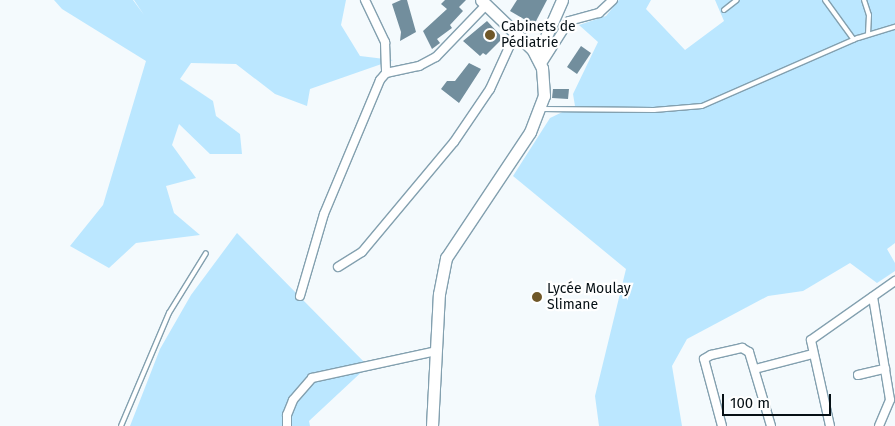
<!DOCTYPE html>
<html>
<head>
<meta charset="utf-8">
<style>
  body { margin:0 }
  #map { position:relative; width:895px; height:426px; overflow:hidden; background:#f4fafd; font-family:"Fira Sans",sans-serif }
  div>[style] { position:absolute }
  .green>* { inset:0; background:#bbe7ff }
  .building>* { inset:0; background:#728e9d }
  .roads { filter:drop-shadow(1px 0 #83a0af) drop-shadow(-1px 0 #83a0af) drop-shadow(0 1px #83a0af) drop-shadow(0 -1px #83a0af) }
  .lane>* { height:4px; margin:-2px; padding:0 2px; transform-origin:2px; border-radius:2px; background:#fff }
  .street>* { height:8px; margin:-4px; padding:0 4px; transform-origin:4px; border-radius:4px; background:#fff }
  .secondary>* { height:11px; margin:-5.5px; padding:0 5.5px; transform-origin:5.5px; border-radius:5.5px; background:#fff }
  .dots>* { width:14px; height:14px; translate:-50% -50%; box-sizing:border-box; border:2px solid #fff; border-radius:50% }
  span { translate:-50% -50%; white-space:nowrap; text-align:center; line-height:1.15; -webkit-text-stroke:4.5px #fff; paint-order:stroke }
  .poi-label { font-size:14px; color:#061015 }
  .left { translate:0 -50%; text-align:left }
  .scale { position:absolute; left:722px; top:394px; width:109px; height:22px; box-sizing:border-box; border:2px solid #061015; border-top:0; padding-left:6px; font-size:15px; line-height:18px; white-space:nowrap; color:#061015; -webkit-text-stroke:4px #fff; paint-order:stroke }
</style>
</head>
<body>
<div id="map">
  <div class="green">
    <i style="clip-path:polygon(54px 0,133px 0,144px 15px,134px 0,346px 0,341px 25px,360px 56px,393px 60px,310px 89px,307px 106px,275px 94px,236px 64px,191px 63px,180px 79px,213px 101px,216px 116px,240px 134px,242px 154px,210px 154px,179px 124px,172px 145px,196px 178px,166px 186px,174px 213px,200px 235px,136px 243px,109px 268px,70px 246px,103px 205px,146px 61px,62px 9px)"></i>
    <i style="clip-path:polygon(619px 0,651px 0,646px 9px,685px 50px,724px 21px,715px 0,895px 0,895px 243px,887px 249px,895px 263px,895px 271px,877px 283px,850px 263px,803px 291px,768px 296px,687px 339px,672px 366px,682px 426px,599px 426px,595px 396px,626px 269px,513px 176px,550px 118px,575px 106px,573px 94px,598px 42px,579px 25px,606px 16px)"></i>
    <i style="clip-path:polygon(237px 233px,368px 366px,309px 421px,310px 426px,130px 426px,160px 349px,191px 295px)"></i>
  </div>
  <div class="building">
    <i style="clip-path:polygon(401px 0,407px 0,416px 32px,400px 41px,401px 32px,392px 4px)"></i>
    <i style="clip-path:polygon(445px 0,466px 0,459px 7px,463px 11px,450px 25px,452px 28px,437px 39px,440px 43px,432px 49px,423px 31px,447px 9px,441px 4px)"></i>
    <i style="clip-path:polygon(517px 0,547px 0,534px 25px,510px 11px)"></i>
    <i style="clip-path:polygon(487px 21px,503px 38px,486px 55px,483px 53px,480px 56px,463px 41px)"></i>
    <i style="clip-path:polygon(581px 46px,591px 53px,577px 74px,567px 67px)"></i>
    <i style="clip-path:polygon(469px 63px,481px 69px,459px 103px,441px 89px,447px 81px,455px 81px)"></i>
    <i style="clip-path:polygon(553px 89px,569px 89px,568px 99px,552px 98px)"></i>
  </div>
  <div class="roads">
    <div class="lane">
      <i style="left:825px;top:0;width:49px;rotate:54.1deg"></i>
      <i style="left:864px;top:0;width:16px;rotate:72deg"></i>
      <i style="left:869px;top:15px;width:19px;rotate:93deg"></i>
      <i style="left:724px;top:10px;width:16px;rotate:-38deg"></i>
      <i style="left:542px;top:109px;width:112px;rotate:0.5deg"></i>
      <i style="left:654px;top:110px;width:48px;rotate:-4.8deg"></i>
      <i style="left:702px;top:106px;width:170px;rotate:-23.6deg"></i>
      <i style="left:858px;top:38px;width:39px;rotate:-17deg"></i>
      <i style="left:121px;top:426px;width:123px;rotate:-67deg"></i>
      <i style="left:169px;top:313px;width:70px;rotate:-58.3deg"></i>
    </div>
    <div class="street">
      <i style="left:365px;top:0;width:47px;rotate:64.5deg"></i>
      <i style="left:385px;top:42px;width:31px;rotate:88deg"></i>
      <i style="left:541px;top:65px;width:52px;rotate:-57.5deg"></i>
      <i style="left:569px;top:21px;width:31px;rotate:-15deg"></i>
      <i style="left:599px;top:13px;width:19px;rotate:-43deg"></i>
      <i style="left:338px;top:267px;width:28px;rotate:-32deg"></i>
      <i style="left:362px;top:252px;width:143px;rotate:-50.1deg"></i>
      <i style="left:454px;top:142px;width:64px;rotate:-55.8deg"></i>
      <i style="left:490px;top:89px;width:63px;rotate:-65.5deg"></i>
      <i style="left:300px;top:296px;width:85px;rotate:-73.7deg"></i>
      <i style="left:324px;top:214px;width:145px;rotate:-67.3deg"></i>
      <i style="left:380px;top:80px;width:9px;rotate:-49deg"></i>
      <i style="left:386px;top:73px;width:34px;rotate:-12deg"></i>
      <i style="left:419px;top:66px;width:19px;rotate:-28deg"></i>
      <i style="left:436px;top:57px;width:72px;rotate:-46.1deg"></i>
      <i style="left:873px;top:297px;width:104px;rotate:80.6deg"></i>
      <i style="left:890px;top:400px;width:28px;rotate:113deg"></i>
      <i style="left:755px;top:369px;width:59px;rotate:-14.7deg"></i>
      <i style="left:858px;top:375px;width:28px;rotate:-13deg"></i>
      <i style="left:287px;top:426px;width:11px;rotate:-90deg"></i>
      <i style="left:287px;top:415px;width:16px;rotate:-68deg"></i>
      <i style="left:293px;top:400px;width:29px;rotate:-49deg"></i>
      <i style="left:312px;top:378px;width:128px;rotate:-12.2deg"></i>
      <i style="left:722px;top:426px;width:69px;rotate:-105deg"></i>
      <i style="left:704px;top:359px;width:8px;rotate:-30deg"></i>
      <i style="left:711px;top:355px;width:32px;rotate:-13deg"></i>
      <i style="left:742px;top:348px;width:8px;rotate:30deg"></i>
      <i style="left:749px;top:352px;width:77px;rotate:73.4deg"></i>
      <i style="left:830px;top:426px;width:88px;rotate:-102.5deg"></i>
      <i style="left:811px;top:340px;width:103px;rotate:-35.1deg"></i>
    </div>
    <div class="secondary">
      <i style="left:537px;top:57px;width:62px;rotate:-66.3deg"></i>
      <i style="left:432px;top:426px;width:132px;rotate:-87deg"></i>
      <i style="left:439px;top:294px;width:37px;rotate:-79deg"></i>
      <i style="left:446px;top:258px;width:151px;rotate:-56.3deg"></i>
      <i style="left:530px;top:132px;width:39px;rotate:-69deg"></i>
      <i style="left:544px;top:96px;width:28px;rotate:-94deg"></i>
      <i style="left:542px;top:68px;width:20px;rotate:-117deg"></i>
      <i style="left:533px;top:50px;width:72px;rotate:-136.1deg"></i>
    </div>
  </div>
  <div class="dots">
    <i style="left:490px;top:35px;background:#6f5728"></i>
    <i style="left:537px;top:297px;background:#6f5728"></i>
  </div>
  <div class="poi-label">
    <span class="left" style="left:501px;top:35px">Cabinets de<br>Pédiatrie</span>
    <span class="left" style="left:547px;top:297px">Lycée Moulay<br>Slimane</span>
  </div>
  <div class="scale">100 m</div>
</div>
</body>
</html>
